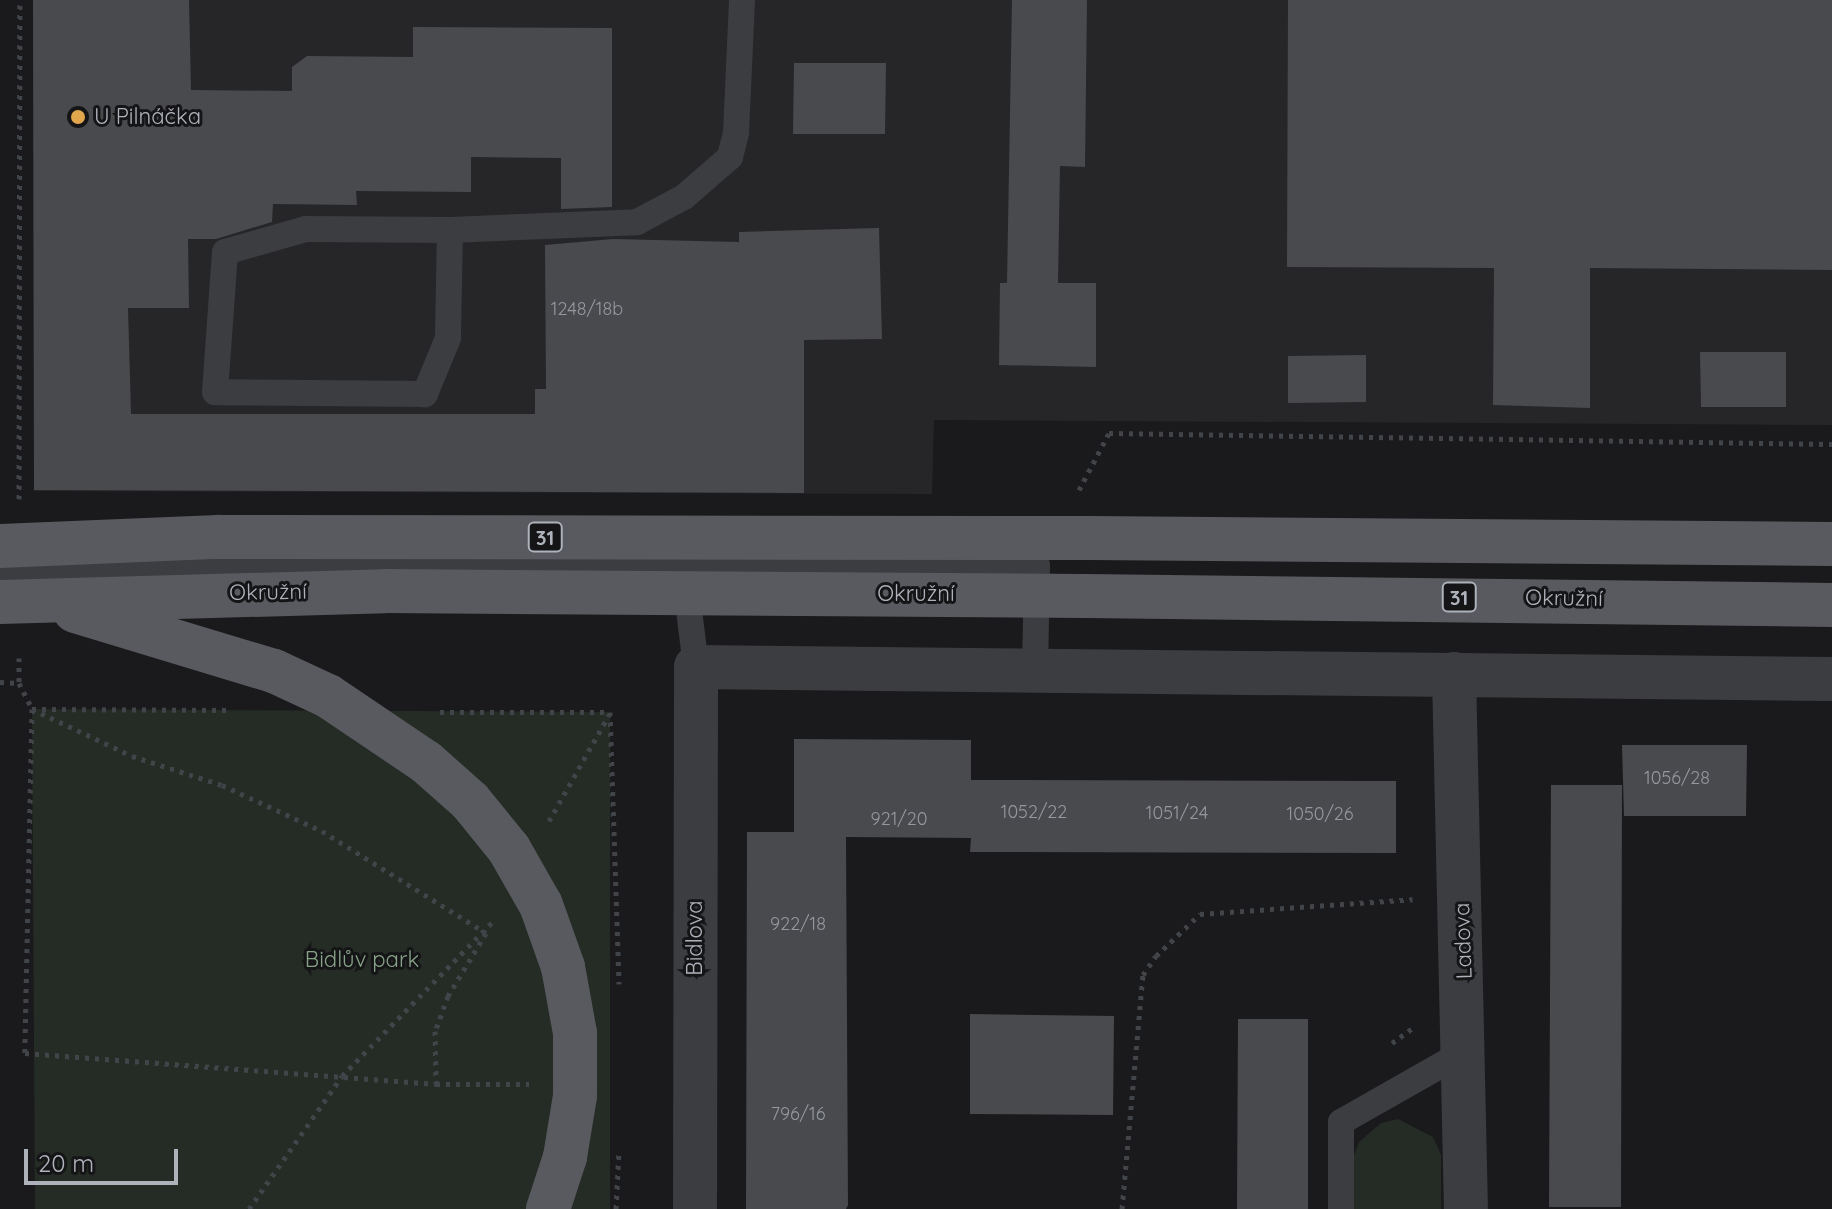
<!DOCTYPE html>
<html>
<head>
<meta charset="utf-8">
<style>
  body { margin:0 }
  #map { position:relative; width:1832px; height:1209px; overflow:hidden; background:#1a1a1c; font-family:Quicksand,sans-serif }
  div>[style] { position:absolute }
  .built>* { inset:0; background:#262629 }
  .green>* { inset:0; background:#242c25 }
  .building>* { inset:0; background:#494a4e }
  .path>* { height:5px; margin-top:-2.5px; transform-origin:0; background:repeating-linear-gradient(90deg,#414448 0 4px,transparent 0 10px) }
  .lane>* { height:26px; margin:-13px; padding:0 13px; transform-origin:13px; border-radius:13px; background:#3b3d41 }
  .street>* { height:44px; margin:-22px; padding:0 22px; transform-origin:22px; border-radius:22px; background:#3b3d41 }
  .primary>* { height:44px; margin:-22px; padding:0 22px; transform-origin:22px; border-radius:22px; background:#585a5f }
  .primary-bridge>* { height:44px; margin:-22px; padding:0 22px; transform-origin:22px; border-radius:22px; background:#585a5f }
  .dots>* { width:22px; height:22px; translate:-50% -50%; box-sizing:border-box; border:4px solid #151517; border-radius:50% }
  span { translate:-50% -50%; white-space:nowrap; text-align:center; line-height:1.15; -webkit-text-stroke:6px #151517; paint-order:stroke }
  .number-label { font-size:18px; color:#95989f }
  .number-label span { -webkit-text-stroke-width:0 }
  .shield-label span { padding:2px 6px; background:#151517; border:2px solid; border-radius:6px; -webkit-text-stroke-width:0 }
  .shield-label { font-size:20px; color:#aeb2ba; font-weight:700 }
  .poi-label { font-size:22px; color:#aeb2ba }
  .left { translate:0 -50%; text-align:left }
  .street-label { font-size:22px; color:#aeb2ba }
  .park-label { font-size:22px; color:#87a387 }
  .scale { position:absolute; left:24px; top:1149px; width:154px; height:36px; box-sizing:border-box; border:4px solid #aeb2ba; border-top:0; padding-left:10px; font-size:24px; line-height:28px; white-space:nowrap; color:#aeb2ba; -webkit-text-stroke:6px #151517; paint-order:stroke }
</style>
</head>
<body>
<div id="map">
  <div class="built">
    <i style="clip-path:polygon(33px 0,1832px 0,1832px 425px,934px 420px,932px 494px,34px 491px)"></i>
  </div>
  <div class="green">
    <i style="clip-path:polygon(32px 709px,610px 712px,610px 1209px,35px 1209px)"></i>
    <i style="clip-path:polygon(1398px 1119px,1433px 1137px,1441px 1155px,1441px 1209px,1352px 1209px,1353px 1158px,1359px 1142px,1381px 1123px)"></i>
  </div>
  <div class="building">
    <i style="clip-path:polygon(33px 0,189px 0,191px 90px,292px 91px,292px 67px,307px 56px,413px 57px,413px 27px,612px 28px,612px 207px,561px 209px,561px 158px,471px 157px,471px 192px,356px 191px,357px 205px,273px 204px,272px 222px,216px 239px,188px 239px,189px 308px,128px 308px,131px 414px,535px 414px,535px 389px,546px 389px,545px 245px,613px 239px,739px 242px,739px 232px,879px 228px,882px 339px,804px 340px,804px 493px,34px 490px)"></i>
    <i style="clip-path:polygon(1012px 0,1087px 0,1085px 167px,1060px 166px,1058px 283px,1096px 283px,1096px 367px,999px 365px,1000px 283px,1007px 283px)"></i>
    <i style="clip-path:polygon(1288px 0,1832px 0,1832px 270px,1590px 268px,1590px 408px,1493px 405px,1494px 268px,1287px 267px)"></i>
    <i style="clip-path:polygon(794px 63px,886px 63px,885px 134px,793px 134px)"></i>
    <i style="clip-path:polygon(1700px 352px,1786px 352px,1786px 407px,1701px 407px)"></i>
    <i style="clip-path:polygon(1366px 355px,1366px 402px,1288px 403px,1288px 356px)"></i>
    <i style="clip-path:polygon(794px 739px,971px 740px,971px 780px,1396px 781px,1396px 853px,970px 852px,971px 838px,846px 837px,848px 1205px,846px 1209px,746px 1209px,747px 832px,794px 832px)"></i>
    <i style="clip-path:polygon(1622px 745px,1747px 745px,1746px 816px,1624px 816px)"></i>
    <i style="clip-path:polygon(1551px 785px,1622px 785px,1621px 1207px,1549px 1207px)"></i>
    <i style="clip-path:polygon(970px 1014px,1114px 1016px,1113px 1115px,970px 1114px)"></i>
    <i style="clip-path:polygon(1238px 1019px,1308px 1019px,1308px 1209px,1237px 1209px)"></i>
  </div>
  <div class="path">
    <i style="left:1079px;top:490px;width:64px;rotate:-62.2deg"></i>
    <i style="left:1109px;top:433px;width:723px;rotate:0.87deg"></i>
    <i style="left:19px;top:499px;width:499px;rotate:-89.9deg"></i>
    <i style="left:19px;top:658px;width:25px;rotate:90deg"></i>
    <i style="left:0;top:682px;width:19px;rotate:3deg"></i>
    <i style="left:19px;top:683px;width:29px;rotate:63deg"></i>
    <i style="left:32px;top:709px;width:110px;rotate:25.2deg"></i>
    <i style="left:132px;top:756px;width:95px;rotate:17.9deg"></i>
    <i style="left:222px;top:785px;width:110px;rotate:24.7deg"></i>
    <i style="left:322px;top:831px;width:193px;rotate:31.9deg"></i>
    <i style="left:486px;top:933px;width:74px;rotate:121.1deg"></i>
    <i style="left:448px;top:996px;width:37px;rotate:110deg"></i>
    <i style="left:435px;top:1031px;width:53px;rotate:88.9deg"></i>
    <i style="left:226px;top:710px;width:194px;rotate:-179.7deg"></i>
    <i style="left:32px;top:709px;width:344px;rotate:91.2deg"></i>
    <i style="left:25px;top:1053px;width:412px;rotate:4.3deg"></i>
    <i style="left:436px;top:1084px;width:93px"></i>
    <i style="left:440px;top:712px;width:170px"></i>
    <i style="left:610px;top:712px;width:272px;rotate:88.1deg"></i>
    <i style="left:549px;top:821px;width:122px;rotate:-60.5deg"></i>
    <i style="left:1392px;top:1043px;width:26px;rotate:-36deg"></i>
    <i style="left:249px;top:1209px;width:162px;rotate:-55deg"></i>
    <i style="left:342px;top:1076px;width:216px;rotate:-45.7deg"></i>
    <i style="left:616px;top:1209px;width:59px;rotate:-87.1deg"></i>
    <i style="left:1122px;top:1209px;width:235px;rotate:-84.9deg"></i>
    <i style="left:1143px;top:975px;width:23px;rotate:-56deg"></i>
    <i style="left:1156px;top:956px;width:61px;rotate:-43.7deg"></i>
    <i style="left:1200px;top:914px;width:213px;rotate:-4deg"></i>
  </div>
  <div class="lane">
    <i style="left:450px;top:230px;width:108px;rotate:91.1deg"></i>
    <i style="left:448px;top:338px;width:61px;rotate:112.3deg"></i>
    <i style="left:425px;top:394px;width:210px;rotate:-179.5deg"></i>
    <i style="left:215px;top:392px;width:140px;rotate:-85.9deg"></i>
    <i style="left:225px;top:252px;width:84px;rotate:-15.9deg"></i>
    <i style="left:306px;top:229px;width:144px;rotate:0.4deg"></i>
    <i style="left:450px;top:230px;width:187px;rotate:-2.4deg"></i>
    <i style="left:637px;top:222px;width:53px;rotate:-28deg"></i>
    <i style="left:684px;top:197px;width:61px;rotate:-41deg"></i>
    <i style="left:730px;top:157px;width:25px;rotate:-76deg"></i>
    <i style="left:736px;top:133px;width:133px;rotate:-87.4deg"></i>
    <i style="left:683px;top:562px;width:354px;rotate:0.6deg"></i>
    <i style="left:1037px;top:566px;width:105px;rotate:91.1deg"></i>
    <i style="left:0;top:574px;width:271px;rotate:-2.1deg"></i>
    <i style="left:271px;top:564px;width:412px;rotate:-0.3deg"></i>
    <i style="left:683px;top:562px;width:106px;rotate:82.9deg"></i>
    <i style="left:1341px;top:1209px;width:87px;rotate:-90deg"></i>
    <i style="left:1341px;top:1122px;width:144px;rotate:-29.6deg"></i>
  </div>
  <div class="street">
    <i style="left:1454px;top:674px;width:535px;rotate:88.72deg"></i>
    <i style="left:695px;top:1209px;width:542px;rotate:-89.89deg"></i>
    <i style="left:696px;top:667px;width:1136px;rotate:0.61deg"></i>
  </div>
  <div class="primary">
    <i style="left:1090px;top:538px;width:742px;rotate:0.46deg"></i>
    <i style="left:1085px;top:596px;width:747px;rotate:0.69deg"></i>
  </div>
  <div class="primary-bridge">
    <i style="left:0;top:546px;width:218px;rotate:-2.4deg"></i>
    <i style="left:218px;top:537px;width:872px;rotate:0.07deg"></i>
    <i style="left:0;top:602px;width:385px;rotate:-1.6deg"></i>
    <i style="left:385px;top:591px;width:700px;rotate:0.41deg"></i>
    <i style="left:75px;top:611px;width:208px;rotate:16.8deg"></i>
    <i style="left:274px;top:671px;width:60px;rotate:24.8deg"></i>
    <i style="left:328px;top:696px;width:118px;rotate:34deg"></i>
    <i style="left:426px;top:762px;width:59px;rotate:41.6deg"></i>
    <i style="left:470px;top:801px;width:62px;rotate:50.9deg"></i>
    <i style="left:509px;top:849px;width:64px;rotate:60.3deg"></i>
    <i style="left:541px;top:905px;width:66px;rotate:70.5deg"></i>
    <i style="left:563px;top:967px;width:67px;rotate:79.7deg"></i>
    <i style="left:575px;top:1033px;width:63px;rotate:90deg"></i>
    <i style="left:575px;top:1096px;width:62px;rotate:99.3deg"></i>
    <i style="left:565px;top:1157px;width:55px;rotate:108.1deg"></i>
  </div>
  <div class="dots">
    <i style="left:78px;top:117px;background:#e2a64c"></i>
  </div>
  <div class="number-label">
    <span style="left:587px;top:309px">1248/18b</span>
    <span style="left:1677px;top:778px">1056/28</span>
    <span style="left:1034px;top:812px">1052/22</span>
    <span style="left:1177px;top:813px">1051/24</span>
    <span style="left:1320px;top:814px">1050/26</span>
    <span style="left:899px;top:819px">921/20</span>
    <span style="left:798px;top:924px">922/18</span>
    <span style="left:798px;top:1114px">796/16</span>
  </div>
  <div class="shield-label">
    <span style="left:545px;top:537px">31</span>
    <span style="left:1459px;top:597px">31</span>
  </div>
  <div class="poi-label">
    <span class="left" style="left:94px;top:117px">U Pilnáčka</span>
  </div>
  <div class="street-label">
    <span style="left:268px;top:592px;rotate:-1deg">Okružní</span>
    <span style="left:916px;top:594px">Okružní</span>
    <span style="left:1564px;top:598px;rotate:1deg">Okružní</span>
    <span style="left:695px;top:938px;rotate:-90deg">Bidlova</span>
    <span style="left:1463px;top:941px;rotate:-92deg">Ladova</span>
  </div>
  <div class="park-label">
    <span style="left:362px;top:960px">Bidlův park</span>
  </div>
  <div class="scale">20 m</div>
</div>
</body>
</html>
